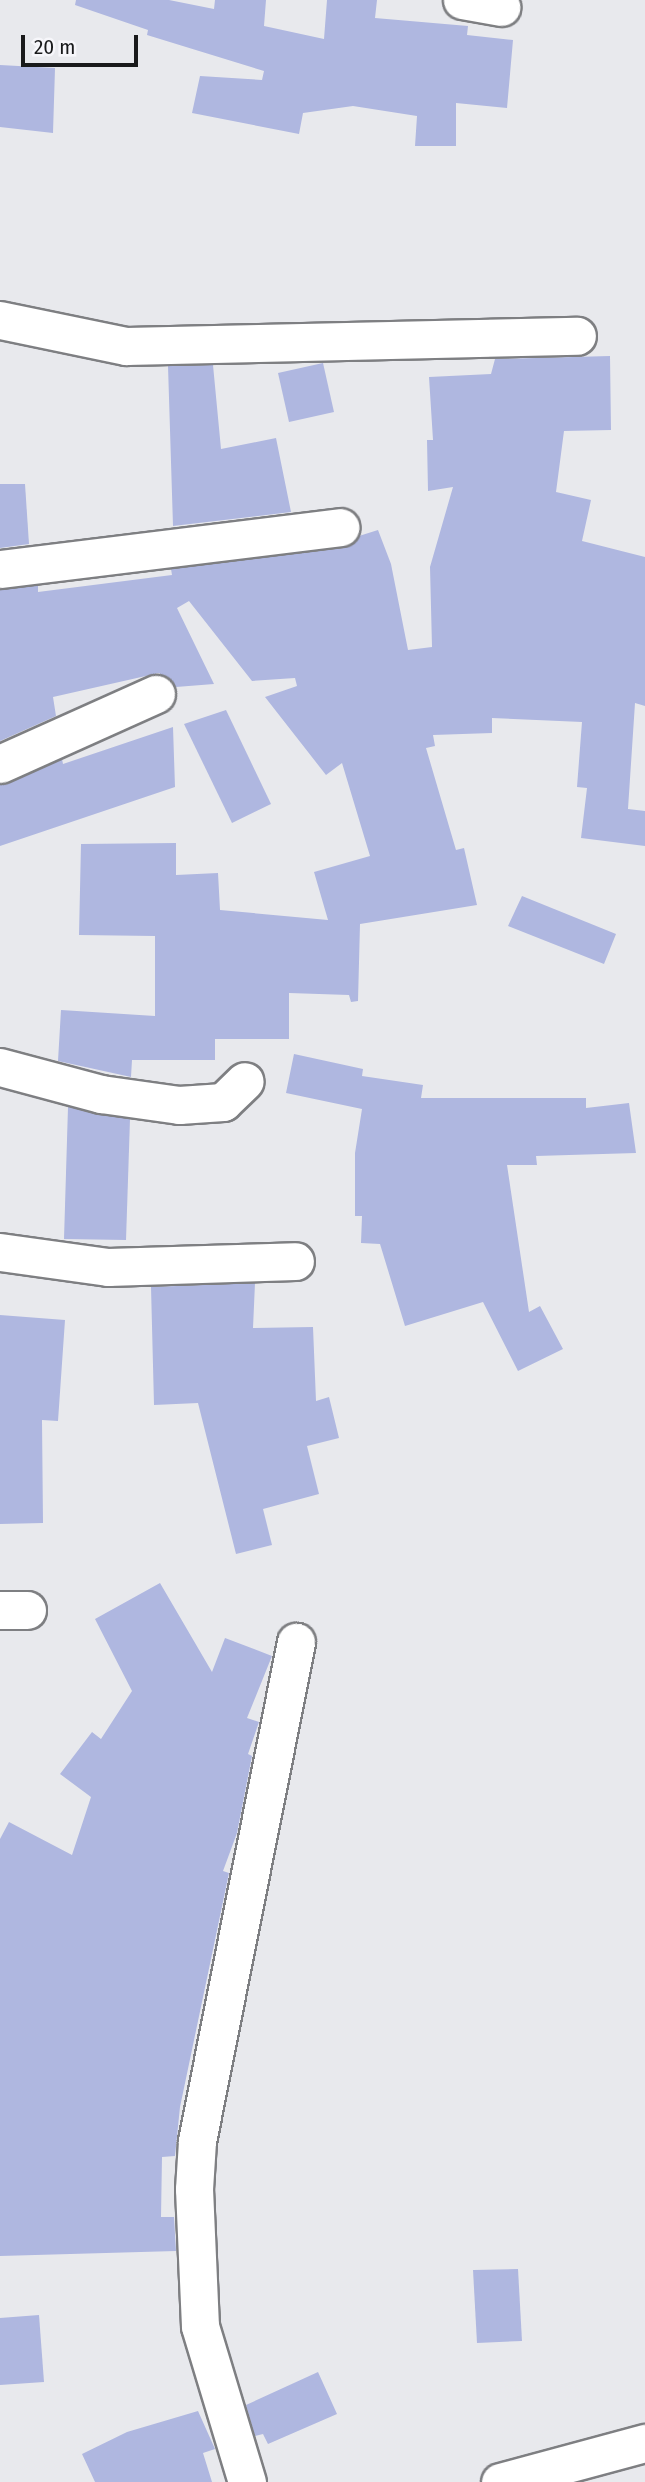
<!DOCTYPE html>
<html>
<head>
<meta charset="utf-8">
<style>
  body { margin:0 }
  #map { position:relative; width:645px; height:2482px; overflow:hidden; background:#e8e9ed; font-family:"Fira Sans Condensed",sans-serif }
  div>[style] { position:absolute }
  .building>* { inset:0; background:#afb7e0 }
  .roads { filter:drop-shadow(2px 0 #7e7f82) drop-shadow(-2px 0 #7e7f82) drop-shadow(0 2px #7e7f82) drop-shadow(0 -2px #7e7f82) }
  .street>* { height:37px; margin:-18.5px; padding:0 18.5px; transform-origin:18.5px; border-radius:18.5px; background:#fff }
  span { translate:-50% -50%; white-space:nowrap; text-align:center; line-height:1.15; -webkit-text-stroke:5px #f6f6fa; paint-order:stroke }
  .scale { position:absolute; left:21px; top:35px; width:117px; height:32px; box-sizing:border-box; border:4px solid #191a1b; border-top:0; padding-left:9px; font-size:21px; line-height:24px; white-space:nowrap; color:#191a1b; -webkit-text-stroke:5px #f6f6fa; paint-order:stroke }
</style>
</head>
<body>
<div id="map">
  <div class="building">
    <i style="clip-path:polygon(76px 0,169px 0,214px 9px,215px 0,266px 0,264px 26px,324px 39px,327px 0,377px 0,375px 18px,468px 26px,467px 35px,513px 40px,507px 108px,456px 103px,456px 146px,415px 146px,417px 116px,353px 106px,303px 113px,299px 134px,192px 113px,200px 76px,262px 80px,264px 71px,147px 35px,148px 30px,75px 5px)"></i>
    <i style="clip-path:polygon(0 65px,55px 68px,53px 133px,0 127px)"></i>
    <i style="clip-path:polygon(610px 356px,611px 430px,564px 431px,556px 492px,591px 500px,582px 541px,645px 557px,645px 706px,635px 703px,628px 809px,645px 811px,645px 846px,581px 838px,587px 788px,577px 787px,582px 722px,492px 718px,492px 733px,433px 735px,435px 746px,426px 748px,456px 850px,464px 848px,477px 905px,360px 924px,358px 1001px,351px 1002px,349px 995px,289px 993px,289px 1039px,215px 1039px,215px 1060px,132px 1060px,131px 1077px,58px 1061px,61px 1010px,155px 1016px,155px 936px,79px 935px,81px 844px,176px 843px,176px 875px,218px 873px,220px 910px,328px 920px,314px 872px,370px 856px,342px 763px,326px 775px,265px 697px,297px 686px,295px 678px,252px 681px,189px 601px,177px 608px,214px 684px,176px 687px,159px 673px,53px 697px,56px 716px,0 741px,0 590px,38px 585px,38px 592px,172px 575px,171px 569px,343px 548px,359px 536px,378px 530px,391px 564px,408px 650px,432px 647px,430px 567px,453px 487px,428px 491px,427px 440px,433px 440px,429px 377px,491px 374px,495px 359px)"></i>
    <i style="clip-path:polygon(323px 363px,334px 412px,289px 422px,278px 373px)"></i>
    <i style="clip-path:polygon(213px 365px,221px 449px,276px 438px,291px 512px,173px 526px,168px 366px)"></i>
    <i style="clip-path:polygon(0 484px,25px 484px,29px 544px,0 548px)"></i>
    <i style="clip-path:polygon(226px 710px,271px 804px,232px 823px,184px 724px)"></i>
    <i style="clip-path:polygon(173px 727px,175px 787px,0 846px,0 785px,62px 759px,63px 764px)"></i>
    <i style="clip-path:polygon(522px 896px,616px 934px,604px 964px,508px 926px)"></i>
    <i style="clip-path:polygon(294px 1054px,363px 1069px,362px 1076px,423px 1085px,421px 1098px,586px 1098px,586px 1108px,629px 1103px,636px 1153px,536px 1156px,537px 1165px,507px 1165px,529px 1312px,540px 1306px,563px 1349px,518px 1371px,483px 1302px,405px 1326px,380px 1244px,361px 1243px,362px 1216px,355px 1216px,355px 1153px,362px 1109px,286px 1093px)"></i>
    <i style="clip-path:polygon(68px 1107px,130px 1119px,126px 1240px,64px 1239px)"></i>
    <i style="clip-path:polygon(255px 1283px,253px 1328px,313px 1327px,316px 1401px,329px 1397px,339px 1438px,307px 1446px,319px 1494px,263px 1509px,272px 1545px,236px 1554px,198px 1403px,154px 1405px,151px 1287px)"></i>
    <i style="clip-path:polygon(0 1315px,65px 1320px,58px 1421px,42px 1420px,43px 1523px,0 1524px)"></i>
    <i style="clip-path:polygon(160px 1583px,212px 1672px,225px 1638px,272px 1656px,247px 1718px,259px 1722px,248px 1754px,252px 1756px,237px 1833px,223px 1871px,229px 1873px,180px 2107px,175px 2156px,162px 2157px,161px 2217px,174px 2217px,176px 2251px,0 2256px,0 1839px,9px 1822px,72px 1855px,91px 1797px,60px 1774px,92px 1732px,101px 1739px,132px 1691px,95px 1619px)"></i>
    <i style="clip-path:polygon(518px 2269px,522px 2341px,477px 2343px,473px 2270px)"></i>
    <i style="clip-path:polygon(39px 2315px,44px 2382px,0 2385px,0 2318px)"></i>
    <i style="clip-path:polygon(318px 2372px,337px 2414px,268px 2444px,263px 2434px,255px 2436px,246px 2405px)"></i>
    <i style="clip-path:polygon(198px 2411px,215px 2449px,203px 2453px,212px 2482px,95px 2482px,82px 2454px,127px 2432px)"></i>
  </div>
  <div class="roads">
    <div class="street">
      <i style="left:462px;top:0;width:40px;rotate:10deg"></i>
      <i style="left:0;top:320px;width:129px;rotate:11.7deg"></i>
      <i style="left:126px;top:346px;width:451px;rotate:-1.3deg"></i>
      <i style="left:0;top:569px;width:343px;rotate:-7deg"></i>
      <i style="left:0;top:764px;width:171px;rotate:-24.2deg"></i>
      <i style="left:0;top:1067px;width:105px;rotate:15deg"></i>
      <i style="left:101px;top:1094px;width:79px;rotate:8deg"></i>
      <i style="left:179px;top:1105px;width:44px;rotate:-3.9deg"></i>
      <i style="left:223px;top:1102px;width:30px;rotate:-44deg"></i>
      <i style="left:0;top:1252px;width:109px;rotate:7.9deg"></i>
      <i style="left:108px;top:1267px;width:187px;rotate:-1.8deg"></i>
      <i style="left:0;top:1610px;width:27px"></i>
      <i style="left:247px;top:2482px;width:163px;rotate:-106.8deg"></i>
      <i style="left:200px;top:2326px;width:137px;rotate:-92.5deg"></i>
      <i style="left:194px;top:2189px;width:48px;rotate:-86.4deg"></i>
      <i style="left:197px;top:2141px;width:509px;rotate:-78.78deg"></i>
      <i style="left:500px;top:2482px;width:150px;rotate:-15.1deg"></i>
    </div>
  </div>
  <div class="scale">20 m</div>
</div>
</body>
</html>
